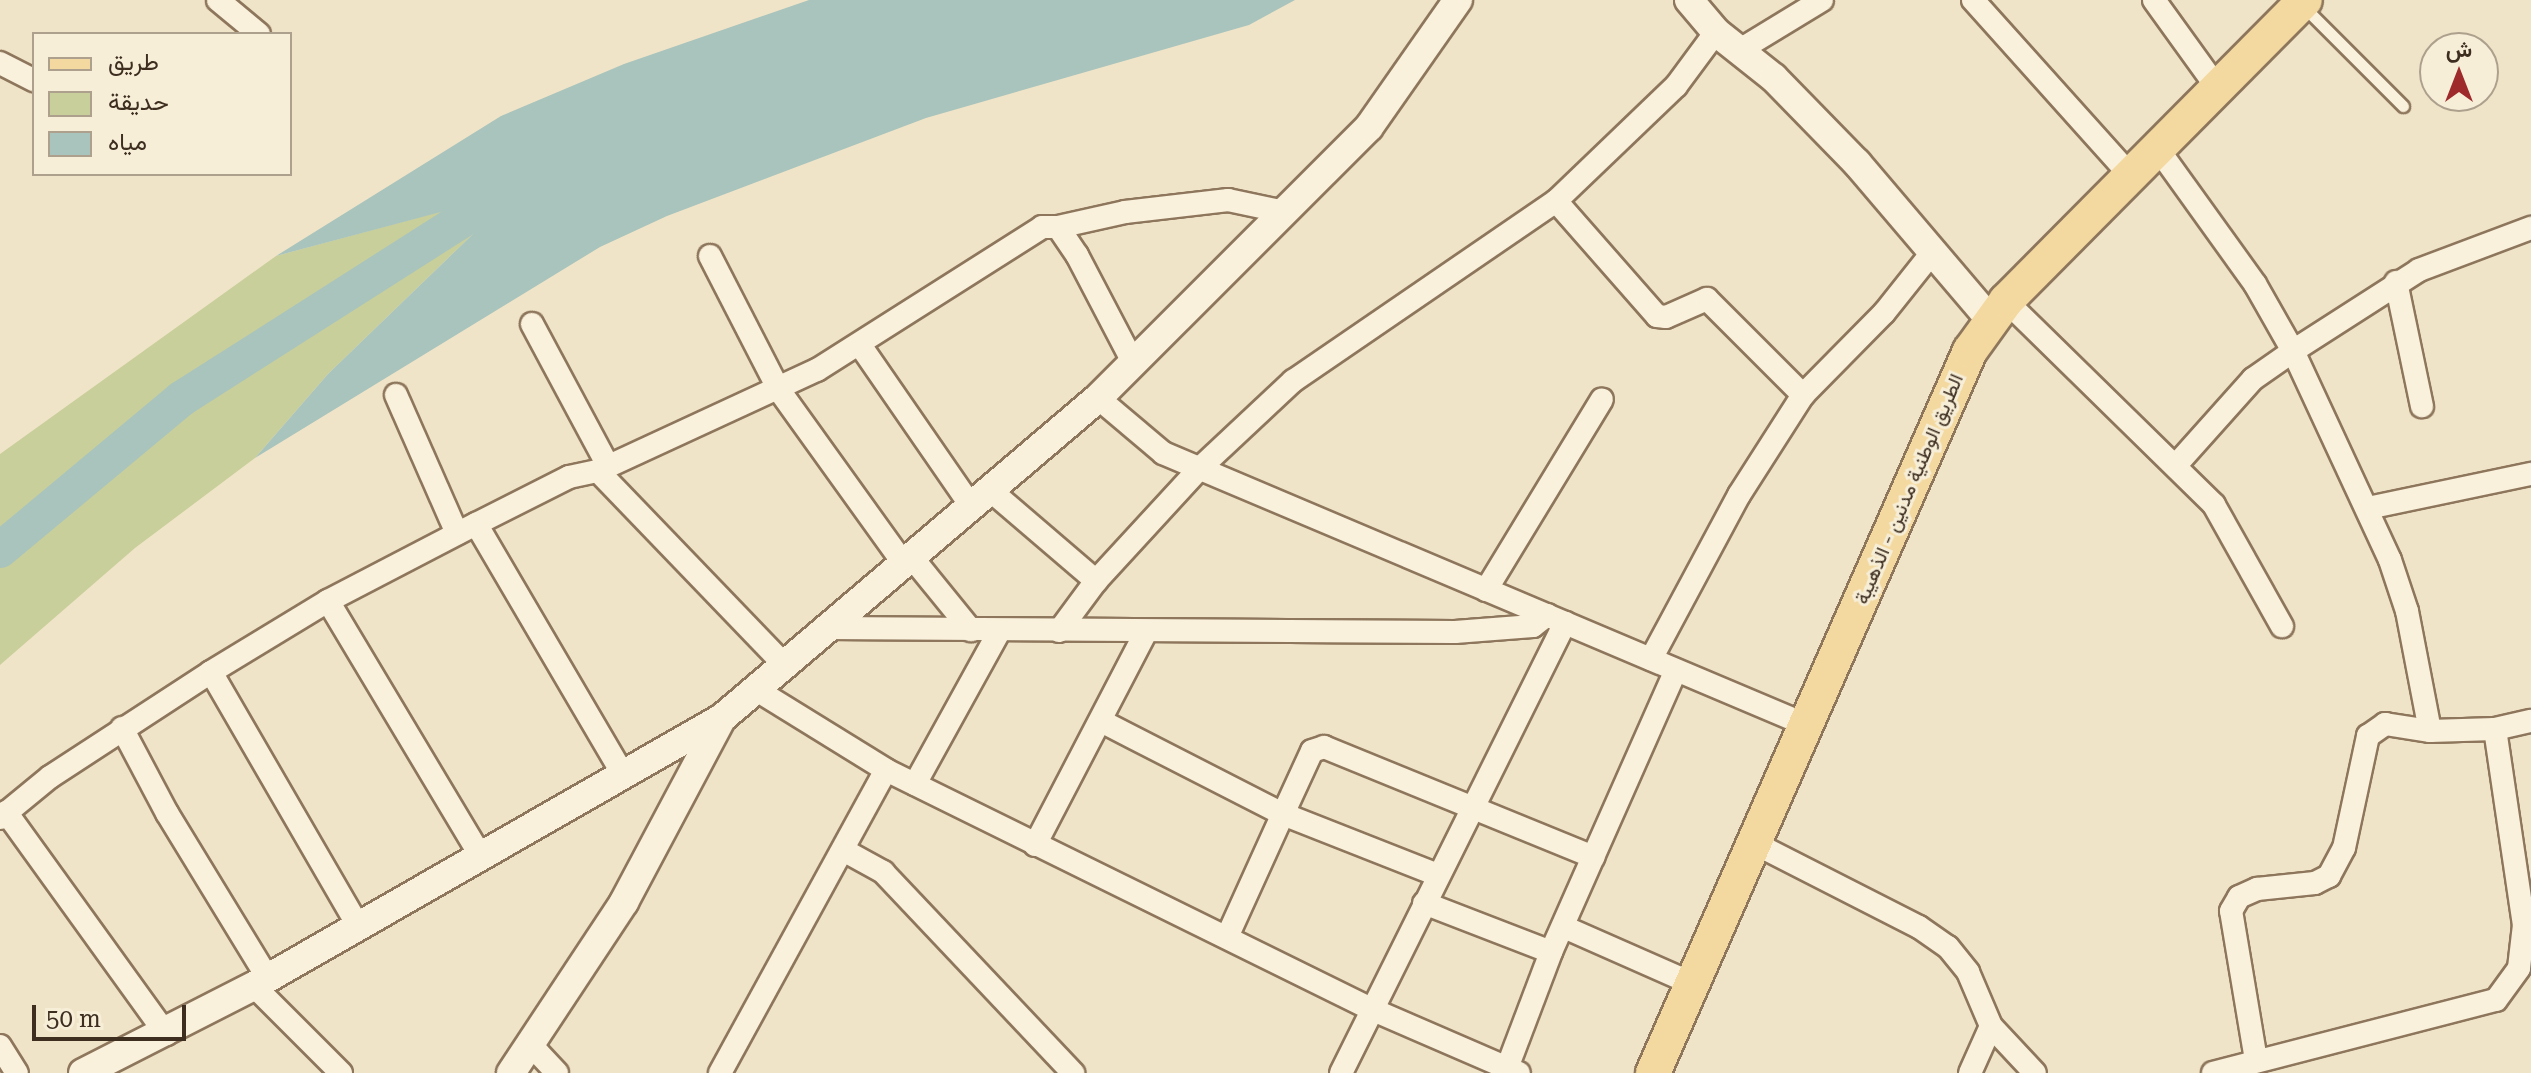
<!DOCTYPE html>
<html>
<head>
<meta charset="utf-8">
<style>
  body { margin:0 }
  #map { position:relative; width:2531px; height:1073px; overflow:hidden; background:#f0e4c8; font-family:"Roboto Serif",Vazirmatn,serif }
  div>[style] { position:absolute }
  .green>* { inset:0; background:#c9cf9b }
  .water>* { inset:0; background:#a9c4bc }
  .river>* { height:36px; margin:-18px; padding:0 18px; transform-origin:18px; border-radius:18px; background:#a9c4bc }
  .roads { filter:drop-shadow(2px 0 #8d765c) drop-shadow(-2px 0 #8d765c) drop-shadow(0 2px #8d765c) drop-shadow(0 -2px #8d765c) }
  .service>* { height:11px; margin:-5.5px; padding:0 5.5px; transform-origin:5.5px; border-radius:5.5px; background:#faf1dc }
  .minor>* { height:22px; margin:-11px; padding:0 11px; transform-origin:11px; border-radius:11px; background:#faf1dc }
  .tertiary>* { height:28px; margin:-14px; padding:0 14px; transform-origin:14px; border-radius:14px; background:#faf1dc }
  .primary>* { height:34px; margin:-17px; padding:0 17px; transform-origin:17px; border-radius:17px; background:#f3d9a0 }
  span { translate:-50% -50%; white-space:nowrap; text-align:center; line-height:1.15; -webkit-text-stroke:6px #f7eed8; paint-order:stroke }
  .street-label { font-size:20px; color:#3d2e20 }
  .legend { position:absolute; left:32px; top:32px; width:260px; height:144px; box-sizing:border-box; background:#f7eed8; border:2px solid #ada18e; margin:0; padding:10px 14px; list-style:none; font-size:24px; color:#3d2e20 }
  .legend li { display:flex; align-items:center; gap:16px; height:40px }
  .legend b { width:40px; border:2px solid #ada18e }
  .north { position:absolute; left:2419px; top:32px; width:80px; height:80px; box-sizing:border-box; background:#f7eed8; border:2px solid #ada18e; border-radius:50%; rotate:0deg; font-size:22px; font-weight:700; line-height:32px; text-align:center; color:#3d2e20 }
  .north::after { content:''; display:block; margin:auto; width:28px; height:36px; background:#9e2a2b; clip-path:polygon(50% 0,100% 100%,50% 72%,0 100%) }
  .scale { position:absolute; left:32px; top:1005px; width:154px; height:36px; box-sizing:border-box; border:4px solid #3d2e20; border-top:0; padding-left:10px; font-size:24px; line-height:28px; white-space:nowrap; color:#3d2e20; -webkit-text-stroke:6px #f7eed8; paint-order:stroke }
</style>
</head>
<body>
<div id="map">
  <div class="green">
    <i style="clip-path:polygon(498px 196px,473px 234px,328px 374px,255px 458px,135px 548px,0 665px,0 454px,276px 256px)"></i>
  </div>
  <div class="water">
    <i style="clip-path:polygon(809px 0,1295px 0,1249px 25px,926px 118px,667px 216px,600px 247px,255px 458px,328px 374px,473px 234px,497px 197px,276px 256px,501px 116px,624px 64px)"></i>
  </div>
  <div class="river">
    <i style="left:0;top:550px;width:236px;rotate:-39.8deg"></i>
    <i style="left:181px;top:399px;width:427px;rotate:-32.5deg"></i>
  </div>
  <div class="roads">
    <div class="service">
      <i style="left:2304px;top:7px;width:140px;rotate:45deg"></i>
    </div>
    <div class="minor">
      <i style="left:218px;top:0;width:53px;rotate:39.7deg"></i>
      <i style="left:1973px;top:0;width:235px;rotate:48.1deg"></i>
      <i style="left:2154px;top:0;width:106px;rotate:54.2deg"></i>
      <i style="left:1740px;top:50px;width:96px;rotate:-31.4deg"></i>
      <i style="left:0;top:63px;width:38px;rotate:27deg"></i>
      <i style="left:2158px;top:149px;width:166px;rotate:54.3deg"></i>
      <i style="left:2255px;top:284px;width:77px;rotate:60.4deg"></i>
      <i style="left:2293px;top:351px;width:150px;rotate:-32.7deg"></i>
      <i style="left:2419px;top:270px;width:120px;rotate:-20.6deg"></i>
      <i style="left:1556px;top:201px;width:153px;rotate:48.7deg"></i>
      <i style="left:1657px;top:316px;width:9px;rotate:6deg"></i>
      <i style="left:1666px;top:317px;width:45px;rotate:-23.7deg"></i>
      <i style="left:1707px;top:299px;width:136px;rotate:45deg"></i>
      <i style="left:1058px;top:227px;width:69px;rotate:-12.6deg"></i>
      <i style="left:1125px;top:212px;width:104px;rotate:-6.6deg"></i>
      <i style="left:1228px;top:200px;width:58px;rotate:11.9deg"></i>
      <i style="left:710px;top:256px;width:151px;rotate:62.8deg"></i>
      <i style="left:779px;top:390px;width:211px;rotate:54.3deg"></i>
      <i style="left:2396px;top:282px;width:127px;rotate:78.2deg"></i>
      <i style="left:2006px;top:301px;width:291px;rotate:44.4deg"></i>
      <i style="left:2214px;top:505px;width:139px;rotate:60.7deg"></i>
      <i style="left:532px;top:324px;width:161px;rotate:61.8deg"></i>
      <i style="left:860px;top:345px;width:196px;rotate:55.4deg"></i>
      <i style="left:396px;top:395px;width:151px;rotate:66.2deg"></i>
      <i style="left:1098px;top:398px;width:85px;rotate:40.2deg"></i>
      <i style="left:1163px;top:453px;width:701px;rotate:22.91deg"></i>
      <i style="left:2177px;top:464px;width:114px;rotate:-48.2deg"></i>
      <i style="left:2253px;top:379px;width:49px;rotate:-35deg"></i>
      <i style="left:2293px;top:351px;width:230px;rotate:65.1deg"></i>
      <i style="left:2390px;top:560px;width:54px;rotate:71.6deg"></i>
      <i style="left:2407px;top:611px;width:122px;rotate:79.1deg"></i>
      <i style="left:2430px;top:731px;width:65px;rotate:-1.8deg"></i>
      <i style="left:2495px;top:729px;width:198px;rotate:81.6deg"></i>
      <i style="left:598px;top:471px;width:268px;rotate:46.1deg"></i>
      <i style="left:990px;top:490px;width:140px;rotate:40.6deg"></i>
      <i style="left:2368px;top:508px;width:167px;rotate:-11.8deg"></i>
      <i style="left:910px;top:555px;width:97px;rotate:50.9deg"></i>
      <i style="left:1486px;top:590px;width:223px;rotate:-58.7deg"></i>
      <i style="left:328px;top:601px;width:298px;rotate:59.1deg"></i>
      <i style="left:827px;top:628px;width:628px;rotate:0.36deg"></i>
      <i style="left:1455px;top:632px;width:78px;rotate:-4.4deg"></i>
      <i style="left:1533px;top:626px;width:18px;rotate:-38deg"></i>
      <i style="left:1059px;top:631px;width:62px;rotate:-53.5deg"></i>
      <i style="left:1096px;top:581px;width:152px;rotate:-47.4deg"></i>
      <i style="left:1199px;top:469px;width:129px;rotate:-43.1deg"></i>
      <i style="left:1293px;top:381px;width:319px;rotate:-34.4deg"></i>
      <i style="left:1556px;top:201px;width:166px;rotate:-43.8deg"></i>
      <i style="left:1676px;top:86px;width:67px;rotate:-53.5deg"></i>
      <i style="left:1651px;top:659px;width:186px;rotate:-61.8deg"></i>
      <i style="left:1739px;top:495px;width:119px;rotate:-57.4deg"></i>
      <i style="left:1803px;top:395px;width:115px;rotate:-45.4deg"></i>
      <i style="left:1884px;top:313px;width:75px;rotate:-51.5deg"></i>
      <i style="left:211px;top:672px;width:295px;rotate:59.9deg"></i>
      <i style="left:755px;top:689px;width:154px;rotate:31.7deg"></i>
      <i style="left:886px;top:770px;width:541px;rotate:26.23deg"></i>
      <i style="left:1371px;top:1009px;width:161px;rotate:23.4deg"></i>
      <i style="left:1101px;top:721px;width:204px;rotate:27.1deg"></i>
      <i style="left:1283px;top:814px;width:69px;rotate:-65.3deg"></i>
      <i style="left:1312px;top:751px;width:13px;rotate:-18deg"></i>
      <i style="left:1324px;top:747px;width:291px;rotate:22.2deg"></i>
      <i style="left:122px;top:728px;width:96px;rotate:62.1deg"></i>
      <i style="left:167px;top:813px;width:192px;rotate:58.6deg"></i>
      <i style="left:2495px;top:729px;width:37px;rotate:-13deg"></i>
      <i style="left:624px;top:776px;width:292px;rotate:-120.4deg"></i>
      <i style="left:476px;top:524px;width:104px;rotate:-26.8deg"></i>
      <i style="left:569px;top:477px;width:30px;rotate:-12deg"></i>
      <i style="left:598px;top:471px;width:241px;rotate:-24.8deg"></i>
      <i style="left:817px;top:370px;width:267px;rotate:-32.4deg"></i>
      <i style="left:1042px;top:227px;width:16px"></i>
      <i style="left:1058px;top:227px;width:34px;rotate:56deg"></i>
      <i style="left:1077px;top:255px;width:119px;rotate:62.4deg"></i>
      <i style="left:915px;top:784px;width:176px;rotate:-61.1deg"></i>
      <i style="left:6px;top:812px;width:274px;rotate:54.2deg"></i>
      <i style="left:0;top:818px;width:65px;rotate:-39.4deg"></i>
      <i style="left:50px;top:777px;width:192px;rotate:-33.1deg"></i>
      <i style="left:211px;top:672px;width:137px;rotate:-31.3deg"></i>
      <i style="left:328px;top:601px;width:167px;rotate:-27.5deg"></i>
      <i style="left:1756px;top:844px;width:183px;rotate:27deg"></i>
      <i style="left:1919px;top:927px;width:35px;rotate:35deg"></i>
      <i style="left:1948px;top:947px;width:32px;rotate:51deg"></i>
      <i style="left:1968px;top:972px;width:59px;rotate:66.9deg"></i>
      <i style="left:1991px;top:1026px;width:64px;rotate:46.9deg"></i>
      <i style="left:1035px;top:845px;width:240px;rotate:-62.5deg"></i>
      <i style="left:843px;top:850px;width:46px;rotate:28.8deg"></i>
      <i style="left:883px;top:872px;width:277px;rotate:46.6deg"></i>
      <i style="left:1424px;top:903px;width:136px;rotate:21.1deg"></i>
      <i style="left:1564px;top:927px;width:141px;rotate:23.8deg"></i>
      <i style="left:1228px;top:935px;width:133px;rotate:-65.6deg"></i>
      <i style="left:1283px;top:814px;width:167px;rotate:21.5deg"></i>
      <i style="left:254px;top:986px;width:123px;rotate:45deg"></i>
      <i style="left:531px;top:1045px;width:38px;rotate:47deg"></i>
      <i style="left:0;top:1046px;width:32px;rotate:58deg"></i>
      <i style="left:2256px;top:1060px;width:151px;rotate:-99.5deg"></i>
      <i style="left:2231px;top:911px;width:16px;rotate:-60deg"></i>
      <i style="left:2239px;top:897px;width:20px;rotate:-24deg"></i>
      <i style="left:2257px;top:889px;width:58px;rotate:-5.9deg"></i>
      <i style="left:2315px;top:883px;width:16px;rotate:-27deg"></i>
      <i style="left:2329px;top:876px;width:32px;rotate:-62deg"></i>
      <i style="left:2344px;top:848px;width:115px;rotate:-77.9deg"></i>
      <i style="left:2368px;top:736px;width:21px;rotate:-35deg"></i>
      <i style="left:2385px;top:724px;width:46px;rotate:8.8deg"></i>
      <i style="left:1507px;top:1068px;width:124px;rotate:-69.2deg"></i>
      <i style="left:1551px;top:952px;width:308px;rotate:-66.1deg"></i>
      <i style="left:720px;top:1073px;width:345px;rotate:-61.3deg"></i>
      <i style="left:1341px;top:1073px;width:503px;rotate:-63.54deg"></i>
      <i style="left:1970px;top:1073px;width:51px;rotate:-65.9deg"></i>
      <i style="left:2213px;top:1073px;width:292px;rotate:-14.5deg"></i>
      <i style="left:2496px;top:1000px;width:39px;rotate:-54deg"></i>
      <i style="left:2519px;top:968px;width:43px;rotate:-83.4deg"></i>
      <i style="left:2524px;top:925px;width:7px;rotate:-16deg"></i>
    </div>
    <div class="tertiary">
      <i style="left:1689px;top:0;width:42px;rotate:49.8deg"></i>
      <i style="left:1716px;top:32px;width:74px;rotate:38.4deg"></i>
      <i style="left:1774px;top:78px;width:119px;rotate:45.7deg"></i>
      <i style="left:1857px;top:163px;width:205px;rotate:49.6deg"></i>
      <i style="left:83px;top:1073px;width:192px;rotate:-27deg"></i>
      <i style="left:254px;top:986px;width:539px;rotate:-29.8deg"></i>
      <i style="left:722px;top:718px;width:494px;rotate:-40.4deg"></i>
      <i style="left:1098px;top:398px;width:383px;rotate:-45deg"></i>
      <i style="left:1369px;top:127px;width:155px;rotate:-55deg"></i>
      <i style="left:511px;top:1073px;width:205px;rotate:-56.5deg"></i>
      <i style="left:624px;top:902px;width:208px;rotate:-62deg"></i>
    </div>
    <div class="primary">
      <i style="left:1653px;top:1073px;width:789px;rotate:-66.3deg"></i>
      <i style="left:1970px;top:351px;width:62px;rotate:-54.2deg"></i>
      <i style="left:2006px;top:301px;width:424px;rotate:-45.2deg"></i>
    </div>
  </div>
  <div class="street-label">
    <span style="left:1909px;top:489px;rotate:-67deg">الطريق الوطنية مدنين - الذهيبة</span>
  </div>
  <ul class="legend">
  <li><b style="height:10px;background:#f3d9a0"></b>طريق</li>
  <li><b style="height:22px;background:#c9cf9b"></b>حديقة</li>
  <li><b style="height:22px;background:#a9c4bc"></b>مياه</li>
  </ul>
  <div class="north">ش</div>
  <div class="scale">50 m</div>
</div>
</body>
</html>
